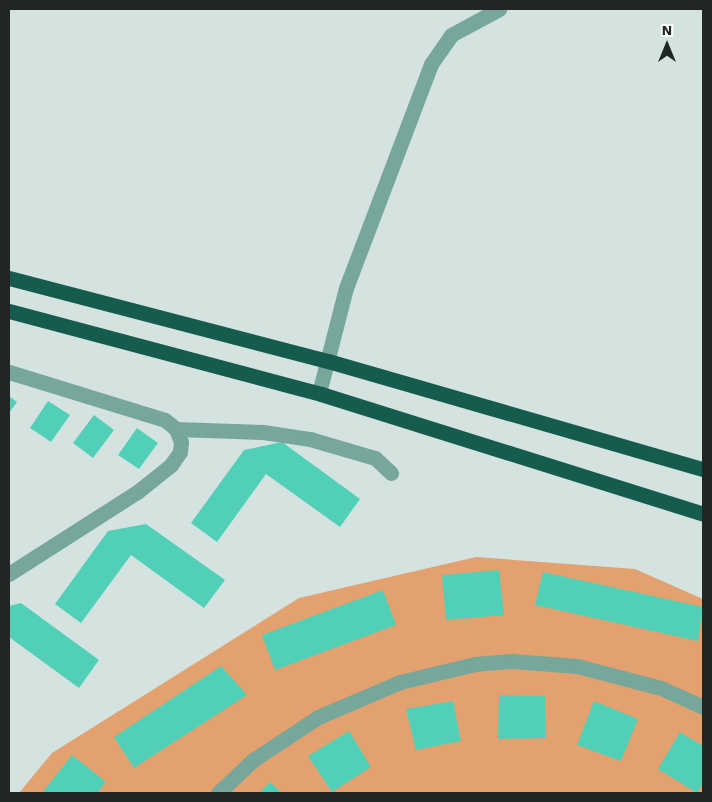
<!DOCTYPE html>
<html>
<head>
<meta charset="utf-8">
<style>
  body { margin:0 }
  #map { position:relative; width:712px; height:802px; overflow:hidden; background:#d4e3df; font-family:"Work Sans",sans-serif }
  div>[style] { position:absolute }
  .green>* { inset:0; background:#e3a170 }
  .building>* { inset:0; background:#52d0b7 }
  .minor>* { height:15px; margin:-7.5px; padding:0 7.5px; transform-origin:7.5px; border-radius:7.5px; background:#77a69a }
  .highway>* { height:15px; margin:-7.5px; padding:0 7.5px; transform-origin:7.5px; border-radius:7.5px; background:#155b4e }
  span { translate:-50% -50%; white-space:nowrap; text-align:center; line-height:1.15; -webkit-text-stroke:4px #fff; paint-order:stroke }
  .frame { position:absolute; inset:0; border:10px solid #202624; pointer-events:none }
  .north { position:absolute; left:642px; top:20px; width:50px; height:50px; -webkit-text-stroke:4px #fff; paint-order:stroke; rotate:0deg; font-size:14px; font-weight:700; line-height:20px; text-align:center; color:#202624 }
  .north::after { content:''; display:block; margin:auto; width:18px; height:22px; background:#202624; clip-path:polygon(50% 0,100% 100%,50% 72%,0 100%) }
</style>
</head>
<body>
<div id="map">
  <div class="green">
    <i style="clip-path:polygon(476px 557px,635px 569px,703px 599px,703px 793px,19px 793px,52px 753px,299px 598px)"></i>
  </div>
  <div class="building">
    <i style="clip-path:polygon(9px 396px,17px 402px,9px 413px)"></i>
    <i style="clip-path:polygon(48px 401px,70px 415px,51px 442px,30px 428px)"></i>
    <i style="clip-path:polygon(94px 415px,114px 430px,93px 458px,73px 443px)"></i>
    <i style="clip-path:polygon(137px 428px,158px 443px,139px 469px,118px 455px)"></i>
    <i style="clip-path:polygon(282px 442px,360px 499px,340px 527px,266px 474px,217px 542px,191px 523px,244px 450px)"></i>
    <i style="clip-path:polygon(146px 524px,225px 580px,204px 608px,131px 555px,81px 623px,55px 604px,108px 531px)"></i>
    <i style="clip-path:polygon(499px 570px,504px 615px,446px 620px,442px 575px)"></i>
    <i style="clip-path:polygon(543px 572px,703px 607px,698px 641px,535px 605px)"></i>
    <i style="clip-path:polygon(383px 590px,396px 625px,275px 670px,262px 635px)"></i>
    <i style="clip-path:polygon(21px 603px,99px 660px,79px 688px,9px 637px,9px 606px)"></i>
    <i style="clip-path:polygon(221px 666px,247px 695px,134px 768px,114px 737px)"></i>
    <i style="clip-path:polygon(499px 695px,545px 696px,546px 738px,498px 739px)"></i>
    <i style="clip-path:polygon(453px 701px,461px 741px,416px 750px,406px 709px)"></i>
    <i style="clip-path:polygon(594px 701px,638px 719px,621px 761px,577px 745px)"></i>
    <i style="clip-path:polygon(349px 731px,371px 767px,332px 792px,308px 756px)"></i>
    <i style="clip-path:polygon(680px 732px,703px 746px,703px 783px,697px 793px,658px 769px)"></i>
    <i style="clip-path:polygon(72px 755px,106px 782px,97px 793px,42px 793px)"></i>
    <i style="clip-path:polygon(270px 782px,282px 793px,259px 793px)"></i>
  </div>
  <div class="minor">
    <i style="left:9px;top:372px;width:163px;rotate:17.1deg"></i>
    <i style="left:165px;top:420px;width:14px;rotate:39deg"></i>
    <i style="left:176px;top:429px;width:14px;rotate:69deg"></i>
    <i style="left:181px;top:442px;width:10px;rotate:96deg"></i>
    <i style="left:180px;top:452px;width:16px;rotate:125deg"></i>
    <i style="left:171px;top:465px;width:43px;rotate:141.5deg"></i>
    <i style="left:137px;top:492px;width:152px;rotate:147.4deg"></i>
    <i style="left:319px;top:393px;width:108px;rotate:-75.6deg"></i>
    <i style="left:346px;top:288px;width:240px;rotate:-69.2deg"></i>
    <i style="left:431px;top:64px;width:35px;rotate:-55deg"></i>
    <i style="left:451px;top:35px;width:55px;rotate:-28.4deg"></i>
    <i style="left:176px;top:429px;width:87px;rotate:2deg"></i>
    <i style="left:263px;top:432px;width:48px;rotate:8.5deg"></i>
    <i style="left:310px;top:439px;width:68px;rotate:16.3deg"></i>
    <i style="left:375px;top:458px;width:22px;rotate:43deg"></i>
    <i style="left:218px;top:793px;width:48px;rotate:-43.3deg"></i>
    <i style="left:253px;top:760px;width:78px;rotate:-33.5deg"></i>
    <i style="left:318px;top:717px;width:89px;rotate:-23.1deg"></i>
    <i style="left:400px;top:682px;width:77px;rotate:-13.5deg"></i>
    <i style="left:475px;top:664px;width:38px;rotate:-5deg"></i>
    <i style="left:513px;top:661px;width:64px;rotate:4.5deg"></i>
    <i style="left:577px;top:666px;width:87px;rotate:14.7deg"></i>
    <i style="left:661px;top:688px;width:46px;rotate:24.3deg"></i>
  </div>
  <div class="highway">
    <i style="left:9px;top:278px;width:330px;rotate:14.6deg"></i>
    <i style="left:328px;top:361px;width:390px;rotate:16.1deg"></i>
    <i style="left:9px;top:311px;width:323px;rotate:14.9deg"></i>
    <i style="left:321px;top:394px;width:400px;rotate:17.4deg"></i>
  </div>
  <div class="frame"></div>
  <div class="north">N</div>
</div>
</body>
</html>
